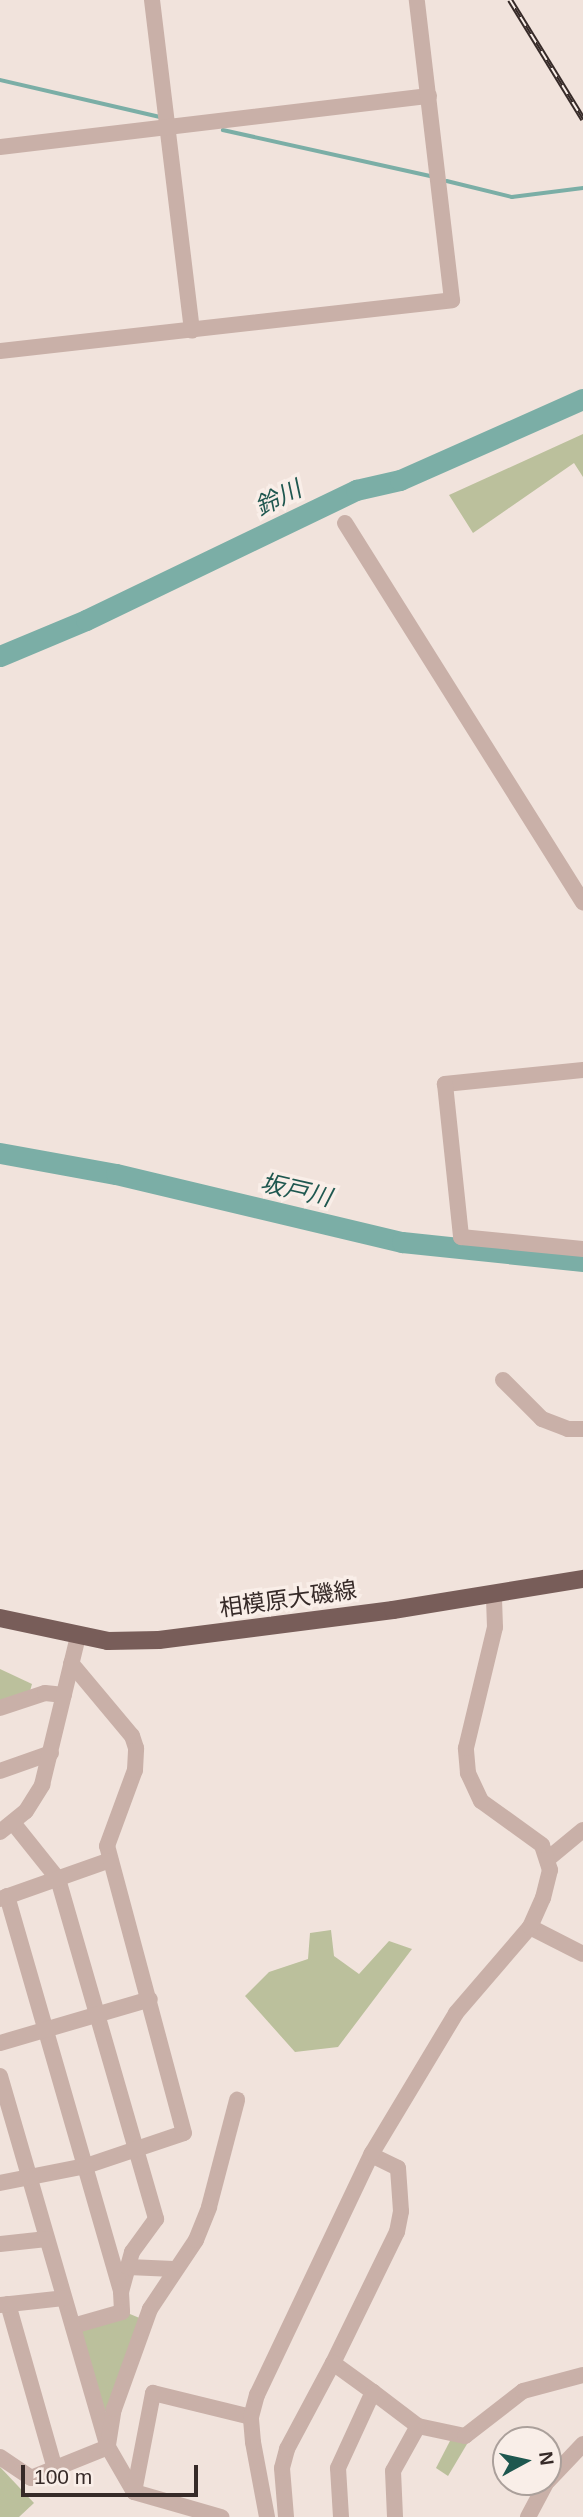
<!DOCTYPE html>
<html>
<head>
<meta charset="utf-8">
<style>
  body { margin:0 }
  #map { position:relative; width:583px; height:2517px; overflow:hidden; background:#f1e3dc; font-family:Arial,"Noto Sans JP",sans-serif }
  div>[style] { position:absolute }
  .green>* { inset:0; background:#bbc09c }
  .stream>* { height:3.5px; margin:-1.75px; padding:0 1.75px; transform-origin:1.75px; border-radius:1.75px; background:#7baea6 }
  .river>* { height:21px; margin:-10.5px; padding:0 10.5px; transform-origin:10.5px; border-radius:10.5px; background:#7baea6 }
  .minor>* { height:16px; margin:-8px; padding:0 8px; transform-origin:8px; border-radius:8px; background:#c9b0a8 }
  .major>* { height:18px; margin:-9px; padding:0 9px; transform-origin:9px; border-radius:9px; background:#785d59 }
  .rail>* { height:6px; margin-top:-3px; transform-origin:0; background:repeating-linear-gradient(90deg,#f9eee8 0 10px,#362a28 0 20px); box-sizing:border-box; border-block:2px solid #362a28 }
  span { translate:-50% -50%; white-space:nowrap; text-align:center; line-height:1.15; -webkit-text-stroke:7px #f9eee8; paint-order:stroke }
  .street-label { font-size:23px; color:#362a28 }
  .water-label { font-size:24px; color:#1e574f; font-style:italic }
  .north { position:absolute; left:492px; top:2426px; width:70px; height:70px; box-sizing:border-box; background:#f9eee8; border:2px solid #aba09b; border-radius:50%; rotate:82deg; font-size:19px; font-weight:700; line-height:28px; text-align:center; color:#362a28 }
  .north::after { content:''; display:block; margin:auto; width:24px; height:32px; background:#1e574f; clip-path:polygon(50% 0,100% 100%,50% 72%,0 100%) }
  .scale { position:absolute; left:21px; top:2465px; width:177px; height:32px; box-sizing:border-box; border:4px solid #362a28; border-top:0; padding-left:9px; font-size:21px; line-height:24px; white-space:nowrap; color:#362a28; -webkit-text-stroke:5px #f9eee8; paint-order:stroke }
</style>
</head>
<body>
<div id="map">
  <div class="green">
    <i style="clip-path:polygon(583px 434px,583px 477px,574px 463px,473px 533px,449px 495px)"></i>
    <i style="clip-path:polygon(0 1669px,32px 1684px,30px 1691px,0 1702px)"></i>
    <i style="clip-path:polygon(331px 1930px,334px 1956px,359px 1974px,389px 1941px,412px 1949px,338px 2047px,295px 2052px,245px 1996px,269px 1972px,308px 1959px,310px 1933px)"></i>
    <i style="clip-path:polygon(125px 2312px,142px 2319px,111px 2413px,102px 2410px,81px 2335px,83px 2326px)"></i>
    <i style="clip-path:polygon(451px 2439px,467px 2440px,467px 2444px,448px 2476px,436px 2468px)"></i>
    <i style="clip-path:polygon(0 2467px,34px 2503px,19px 2517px,0 2517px)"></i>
  </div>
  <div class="stream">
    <i style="left:0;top:80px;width:164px;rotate:13deg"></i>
    <i style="left:223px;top:130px;width:213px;rotate:12.5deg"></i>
    <i style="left:447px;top:181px;width:67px;rotate:13.8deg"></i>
    <i style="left:512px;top:197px;width:72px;rotate:-7.2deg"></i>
  </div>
  <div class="river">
    <i style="left:0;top:656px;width:93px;rotate:-22.7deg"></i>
    <i style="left:86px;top:620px;width:300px;rotate:-25.7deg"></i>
    <i style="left:356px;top:490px;width:45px;rotate:-12.8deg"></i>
    <i style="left:400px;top:480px;width:200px;rotate:-23.9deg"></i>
    <i style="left:0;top:1153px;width:118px;rotate:10.3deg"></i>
    <i style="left:116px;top:1174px;width:294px;rotate:13.4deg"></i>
    <i style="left:402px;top:1242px;width:182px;rotate:6deg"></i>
  </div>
  <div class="minor">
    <i style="left:152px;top:0;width:333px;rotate:83.1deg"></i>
    <i style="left:0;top:147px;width:432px;rotate:-6.8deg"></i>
    <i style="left:0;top:351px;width:455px;rotate:-6.4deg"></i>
    <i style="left:452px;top:300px;width:302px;rotate:-96.7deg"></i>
    <i style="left:345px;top:523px;width:448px;rotate:57.9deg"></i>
    <i style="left:583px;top:1070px;width:139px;rotate:174.2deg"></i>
    <i style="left:445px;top:1084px;width:154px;rotate:84deg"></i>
    <i style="left:461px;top:1237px;width:123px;rotate:5.6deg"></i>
    <i style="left:503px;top:1380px;width:55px;rotate:45deg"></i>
    <i style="left:542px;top:1419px;width:28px;rotate:21deg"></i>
    <i style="left:568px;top:1429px;width:15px"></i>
    <i style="left:0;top:1708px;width:47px;rotate:-18.4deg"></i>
    <i style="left:45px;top:1693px;width:19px;rotate:6deg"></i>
    <i style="left:0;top:1771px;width:54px;rotate:-19.4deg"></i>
    <i style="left:14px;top:1824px;width:70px;rotate:51.3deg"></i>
    <i style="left:58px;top:1879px;width:354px;rotate:73.9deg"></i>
    <i style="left:156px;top:2219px;width:41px;rotate:126deg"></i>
    <i style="left:132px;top:2252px;width:41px;rotate:105.4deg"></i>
    <i style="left:121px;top:2292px;width:20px;rotate:87deg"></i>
    <i style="left:122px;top:2312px;width:51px;rotate:164.1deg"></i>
    <i style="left:0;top:1832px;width:33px;rotate:-39deg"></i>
    <i style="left:26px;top:1811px;width:31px;rotate:-58deg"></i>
    <i style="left:42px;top:1785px;width:153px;rotate:-76.4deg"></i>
    <i style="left:549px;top:1858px;width:44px;rotate:-39.5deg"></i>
    <i style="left:7px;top:1896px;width:411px;rotate:73.9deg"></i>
    <i style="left:0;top:1899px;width:117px;rotate:-19.5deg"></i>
    <i style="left:530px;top:1927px;width:59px;rotate:27deg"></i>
    <i style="left:0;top:2043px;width:156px;rotate:-16.3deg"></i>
    <i style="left:0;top:2076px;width:386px;rotate:73.8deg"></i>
    <i style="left:108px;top:2447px;width:52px;rotate:60deg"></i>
    <i style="left:134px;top:2492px;width:91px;rotate:16deg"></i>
    <i style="left:0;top:2183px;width:88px;rotate:-11.2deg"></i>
    <i style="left:86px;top:2166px;width:103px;rotate:-18.6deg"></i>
    <i style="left:184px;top:2133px;width:297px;rotate:-105deg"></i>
    <i style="left:107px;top:1846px;width:81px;rotate:-69.8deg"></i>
    <i style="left:135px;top:1770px;width:22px;rotate:-87deg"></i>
    <i style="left:136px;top:1748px;width:13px;rotate:-108deg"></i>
    <i style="left:132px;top:1736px;width:95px;rotate:-129.9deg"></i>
    <i style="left:0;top:2244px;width:47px;rotate:-6.1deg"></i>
    <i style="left:128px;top:2267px;width:46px;rotate:2.5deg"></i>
    <i style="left:8px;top:2304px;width:168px;rotate:74.1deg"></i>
    <i style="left:0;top:2305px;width:64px;rotate:-6.2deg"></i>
    <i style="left:333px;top:2363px;width:146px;rotate:-64deg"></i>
    <i style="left:397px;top:2232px;width:21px;rotate:-79deg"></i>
    <i style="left:401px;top:2211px;width:43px;rotate:-94deg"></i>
    <i style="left:398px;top:2168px;width:30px;rotate:-154deg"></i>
    <i style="left:418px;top:2426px;width:48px;rotate:12deg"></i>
    <i style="left:465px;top:2436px;width:73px;rotate:-37.8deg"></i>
    <i style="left:523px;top:2391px;width:62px;rotate:-14.9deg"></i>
    <i style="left:108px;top:2445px;width:36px;rotate:-81deg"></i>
    <i style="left:114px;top:2409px;width:106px;rotate:-70.2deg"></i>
    <i style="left:150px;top:2309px;width:83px;rotate:-56.3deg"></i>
    <i style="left:196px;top:2240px;width:35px;rotate:-68deg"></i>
    <i style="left:209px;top:2207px;width:111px;rotate:-75.3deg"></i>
    <i style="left:0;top:2457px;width:37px;rotate:34deg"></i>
    <i style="left:31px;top:2478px;width:83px;rotate:-21.9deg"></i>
    <i style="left:548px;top:2481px;width:51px;rotate:-46.6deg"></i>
    <i style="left:134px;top:2492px;width:101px;rotate:-79.1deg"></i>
    <i style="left:153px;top:2393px;width:101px;rotate:13.8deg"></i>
    <i style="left:267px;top:2517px;width:76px;rotate:-100.6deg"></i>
    <i style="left:253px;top:2442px;width:25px;rotate:-95deg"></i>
    <i style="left:251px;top:2417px;width:23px;rotate:-75deg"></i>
    <i style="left:257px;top:2395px;width:268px;rotate:-64.6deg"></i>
    <i style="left:372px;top:2153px;width:163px;rotate:-59deg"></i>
    <i style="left:456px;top:2013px;width:113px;rotate:-49.3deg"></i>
    <i style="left:530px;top:1927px;width:32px;rotate:-66deg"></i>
    <i style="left:543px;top:1898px;width:29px;rotate:-76deg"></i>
    <i style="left:550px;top:1870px;width:26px;rotate:-108deg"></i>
    <i style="left:542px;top:1845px;width:75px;rotate:-144.2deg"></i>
    <i style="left:481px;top:1801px;width:31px;rotate:-115deg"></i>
    <i style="left:468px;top:1773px;width:25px;rotate:-95deg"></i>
    <i style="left:466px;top:1748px;width:124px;rotate:-76.5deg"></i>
    <i style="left:495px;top:1627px;width:33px;rotate:-92deg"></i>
    <i style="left:286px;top:2517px;width:49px;rotate:-94.7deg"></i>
    <i style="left:282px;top:2468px;width:20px;rotate:-75deg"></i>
    <i style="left:287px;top:2449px;width:98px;rotate:-61.9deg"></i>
    <i style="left:333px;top:2363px;width:49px;rotate:35.9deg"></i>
    <i style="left:341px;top:2517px;width:49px;rotate:-93.5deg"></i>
    <i style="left:338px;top:2468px;width:84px;rotate:-65.3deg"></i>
    <i style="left:373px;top:2392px;width:56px;rotate:37.1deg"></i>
    <i style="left:418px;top:2426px;width:51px;rotate:119.1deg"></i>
    <i style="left:393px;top:2471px;width:46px;rotate:87.5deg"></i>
    <i style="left:528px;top:2517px;width:40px;rotate:-62deg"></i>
  </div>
  <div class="major">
    <i style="left:0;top:1618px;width:110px;rotate:12deg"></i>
    <i style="left:108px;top:1641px;width:51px;rotate:-1.1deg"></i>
    <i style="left:159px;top:1640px;width:236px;rotate:-7.3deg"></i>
    <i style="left:393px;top:1610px;width:193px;rotate:-9.3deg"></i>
  </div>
  <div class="rail">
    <i style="left:510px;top:0;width:140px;rotate:58.5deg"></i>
  </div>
  <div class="street-label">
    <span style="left:288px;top:1599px;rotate:-8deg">相模原大磯線</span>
  </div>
  <div class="water-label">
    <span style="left:278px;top:498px;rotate:-26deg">鈴川</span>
    <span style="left:296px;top:1190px;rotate:13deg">坂戸川</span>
  </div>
  <div class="north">N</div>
  <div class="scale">100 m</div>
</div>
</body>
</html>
